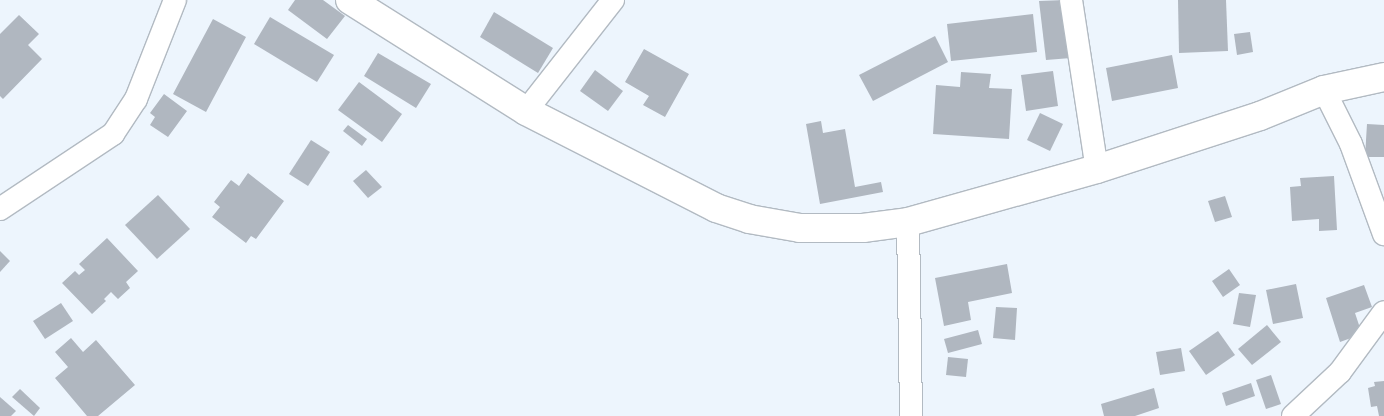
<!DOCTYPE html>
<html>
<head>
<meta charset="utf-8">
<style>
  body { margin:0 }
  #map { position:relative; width:1384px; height:416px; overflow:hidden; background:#edf5fd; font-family:"Asap Condensed",sans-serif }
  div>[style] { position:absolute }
  .building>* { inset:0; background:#b0b7c0 }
  .roads { filter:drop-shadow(1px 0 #b2bac2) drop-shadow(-1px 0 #b2bac2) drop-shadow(0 1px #b2bac2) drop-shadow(0 -1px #b2bac2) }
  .minor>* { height:22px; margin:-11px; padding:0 11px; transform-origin:11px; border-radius:11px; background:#fff }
  .tertiary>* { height:28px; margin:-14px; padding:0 14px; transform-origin:14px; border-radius:14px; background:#fff }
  span { translate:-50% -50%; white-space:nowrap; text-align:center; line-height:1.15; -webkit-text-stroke:4px #fff; paint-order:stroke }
</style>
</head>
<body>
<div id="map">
  <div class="building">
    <i style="clip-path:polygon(295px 0,323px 0,345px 16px,327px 39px,288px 10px)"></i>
    <i style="clip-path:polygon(1065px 0,1071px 58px,1046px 60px,1039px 1px)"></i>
    <i style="clip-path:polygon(1178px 0,1226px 0,1228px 51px,1179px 53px)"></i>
    <i style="clip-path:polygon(494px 12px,553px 48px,538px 73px,480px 37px)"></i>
    <i style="clip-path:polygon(1033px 14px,1037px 52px,951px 61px,947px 24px)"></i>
    <i style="clip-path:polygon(19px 15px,39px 34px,28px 45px,42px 59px,3px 99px,0 96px,0 34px)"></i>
    <i style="clip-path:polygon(270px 17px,334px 55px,317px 82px,254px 44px)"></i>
    <i style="clip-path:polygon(213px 19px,246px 37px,206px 112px,173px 94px)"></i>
    <i style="clip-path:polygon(1250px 32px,1253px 52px,1237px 55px,1234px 34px)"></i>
    <i style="clip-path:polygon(935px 36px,948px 62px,873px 101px,859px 75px)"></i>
    <i style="clip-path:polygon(644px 49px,689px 74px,665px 117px,643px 105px,649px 96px,625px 82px)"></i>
    <i style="clip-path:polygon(378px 53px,431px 84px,416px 108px,364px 76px)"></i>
    <i style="clip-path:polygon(1172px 55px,1178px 88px,1112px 101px,1106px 68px)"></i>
    <i style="clip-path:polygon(595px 70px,623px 91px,608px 111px,580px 91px)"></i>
    <i style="clip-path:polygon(1053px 71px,1058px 106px,1026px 111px,1021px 75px)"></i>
    <i style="clip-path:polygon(961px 72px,991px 74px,989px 88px,1012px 89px,1009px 139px,933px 134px,936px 85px,960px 87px)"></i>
    <i style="clip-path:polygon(359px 82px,402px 114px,382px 142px,338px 110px)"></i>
    <i style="clip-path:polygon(164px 94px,187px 111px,168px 137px,150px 125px,155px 117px,150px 113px)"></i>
    <i style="clip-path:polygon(1040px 113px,1063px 124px,1050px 151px,1027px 140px)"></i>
    <i style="clip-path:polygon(821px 121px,823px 133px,845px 129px,855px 187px,881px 182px,883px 192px,820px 204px,806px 124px)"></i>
    <i style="clip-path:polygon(1367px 124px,1384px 125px,1384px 157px,1365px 157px)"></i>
    <i style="clip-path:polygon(348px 125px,367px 139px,362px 146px,343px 131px)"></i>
    <i style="clip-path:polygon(311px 140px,330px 152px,308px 186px,289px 174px)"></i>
    <i style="clip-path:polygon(366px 170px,382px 187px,368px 198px,353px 181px)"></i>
    <i style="clip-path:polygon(248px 173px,284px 201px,256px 239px,251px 236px,246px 243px,212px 217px,220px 207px,214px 202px,231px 180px,239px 186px)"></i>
    <i style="clip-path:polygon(1334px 176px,1337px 230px,1319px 231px,1319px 219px,1292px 221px,1290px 187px,1301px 186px,1300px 178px)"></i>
    <i style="clip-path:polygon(158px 195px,190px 229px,157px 259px,125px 225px)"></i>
    <i style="clip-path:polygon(1225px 196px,1232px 217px,1215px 222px,1208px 201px)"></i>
    <i style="clip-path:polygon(107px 238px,138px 271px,126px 282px,130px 288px,118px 299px,111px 292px,104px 299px,106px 301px,92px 314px,62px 283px,75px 271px,79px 275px,85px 270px,79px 264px)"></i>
    <i style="clip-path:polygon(0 251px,10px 261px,0 272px)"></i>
    <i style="clip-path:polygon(1007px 264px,1012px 293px,968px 302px,971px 320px,944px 326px,935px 278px)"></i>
    <i style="clip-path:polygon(1229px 269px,1240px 285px,1223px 297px,1212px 281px)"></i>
    <i style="clip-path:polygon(1296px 284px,1303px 318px,1273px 324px,1266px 290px)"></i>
    <i style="clip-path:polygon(1364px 285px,1372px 307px,1355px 313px,1362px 334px,1340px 342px,1326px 298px)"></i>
    <i style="clip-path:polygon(1239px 293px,1256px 295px,1250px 327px,1233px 324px)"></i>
    <i style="clip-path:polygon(61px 303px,73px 321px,45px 339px,33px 321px)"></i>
    <i style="clip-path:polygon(996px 307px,1017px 308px,1015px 340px,993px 338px)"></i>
    <i style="clip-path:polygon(1267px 325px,1281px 342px,1252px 365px,1238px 349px)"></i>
    <i style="clip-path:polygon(978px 330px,982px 344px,948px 353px,944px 339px)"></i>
    <i style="clip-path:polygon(1218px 331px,1235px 355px,1206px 375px,1189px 351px)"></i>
    <i style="clip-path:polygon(71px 338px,83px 352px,96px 340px,135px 385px,98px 416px,87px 416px,55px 378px,68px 367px,55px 352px)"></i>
    <i style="clip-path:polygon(1181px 348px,1185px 371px,1160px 375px,1156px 352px)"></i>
    <i style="clip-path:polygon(948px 357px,968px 359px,966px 377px,946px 375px)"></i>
    <i style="clip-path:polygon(1271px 375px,1281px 404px,1266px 409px,1256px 380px)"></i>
    <i style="clip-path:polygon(1384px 381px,1384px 416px,1379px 416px,1377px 406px,1371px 407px,1368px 388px,1375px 386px,1374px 382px)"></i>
    <i style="clip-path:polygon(1251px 383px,1255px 396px,1226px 406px,1222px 393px)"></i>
    <i style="clip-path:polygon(1154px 388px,1159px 408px,1135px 416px,1104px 416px,1101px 404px)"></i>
    <i style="clip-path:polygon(20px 389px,40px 408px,34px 416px,12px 397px)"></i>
    <i style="clip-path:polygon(0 397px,16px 411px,11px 416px,0 416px)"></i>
  </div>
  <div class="roads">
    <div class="minor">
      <i style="left:1071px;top:0;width:171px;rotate:81.3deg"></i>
      <i style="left:1324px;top:90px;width:60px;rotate:63.4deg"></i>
      <i style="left:1351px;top:144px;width:96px;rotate:69.9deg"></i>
      <i style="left:526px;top:111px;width:141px;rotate:-51.9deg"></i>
      <i style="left:0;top:209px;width:136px;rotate:-33.6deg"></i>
      <i style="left:113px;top:134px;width:42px;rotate:-56.7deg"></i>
      <i style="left:136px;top:99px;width:106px;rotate:-68.5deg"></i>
      <i style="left:908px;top:222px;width:194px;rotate:89.1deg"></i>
      <i style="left:1293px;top:416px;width:64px;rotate:-43.1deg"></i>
      <i style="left:1340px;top:372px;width:74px;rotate:-53.7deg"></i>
    </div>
    <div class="tertiary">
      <i style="left:350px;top:0;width:208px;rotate:32.2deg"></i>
      <i style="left:526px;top:111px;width:213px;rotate:27deg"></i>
      <i style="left:716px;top:208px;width:35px;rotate:18deg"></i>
      <i style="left:749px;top:219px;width:52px;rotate:10deg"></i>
      <i style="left:800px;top:228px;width:63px"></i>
      <i style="left:863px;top:228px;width:45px;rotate:-7.6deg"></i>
      <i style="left:908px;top:222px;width:196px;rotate:-15.7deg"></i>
      <i style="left:1097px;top:169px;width:171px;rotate:-18deg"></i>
      <i style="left:1260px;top:116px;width:69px;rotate:-22.1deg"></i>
      <i style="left:1324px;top:90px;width:61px;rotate:-12.2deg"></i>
    </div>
  </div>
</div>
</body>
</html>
